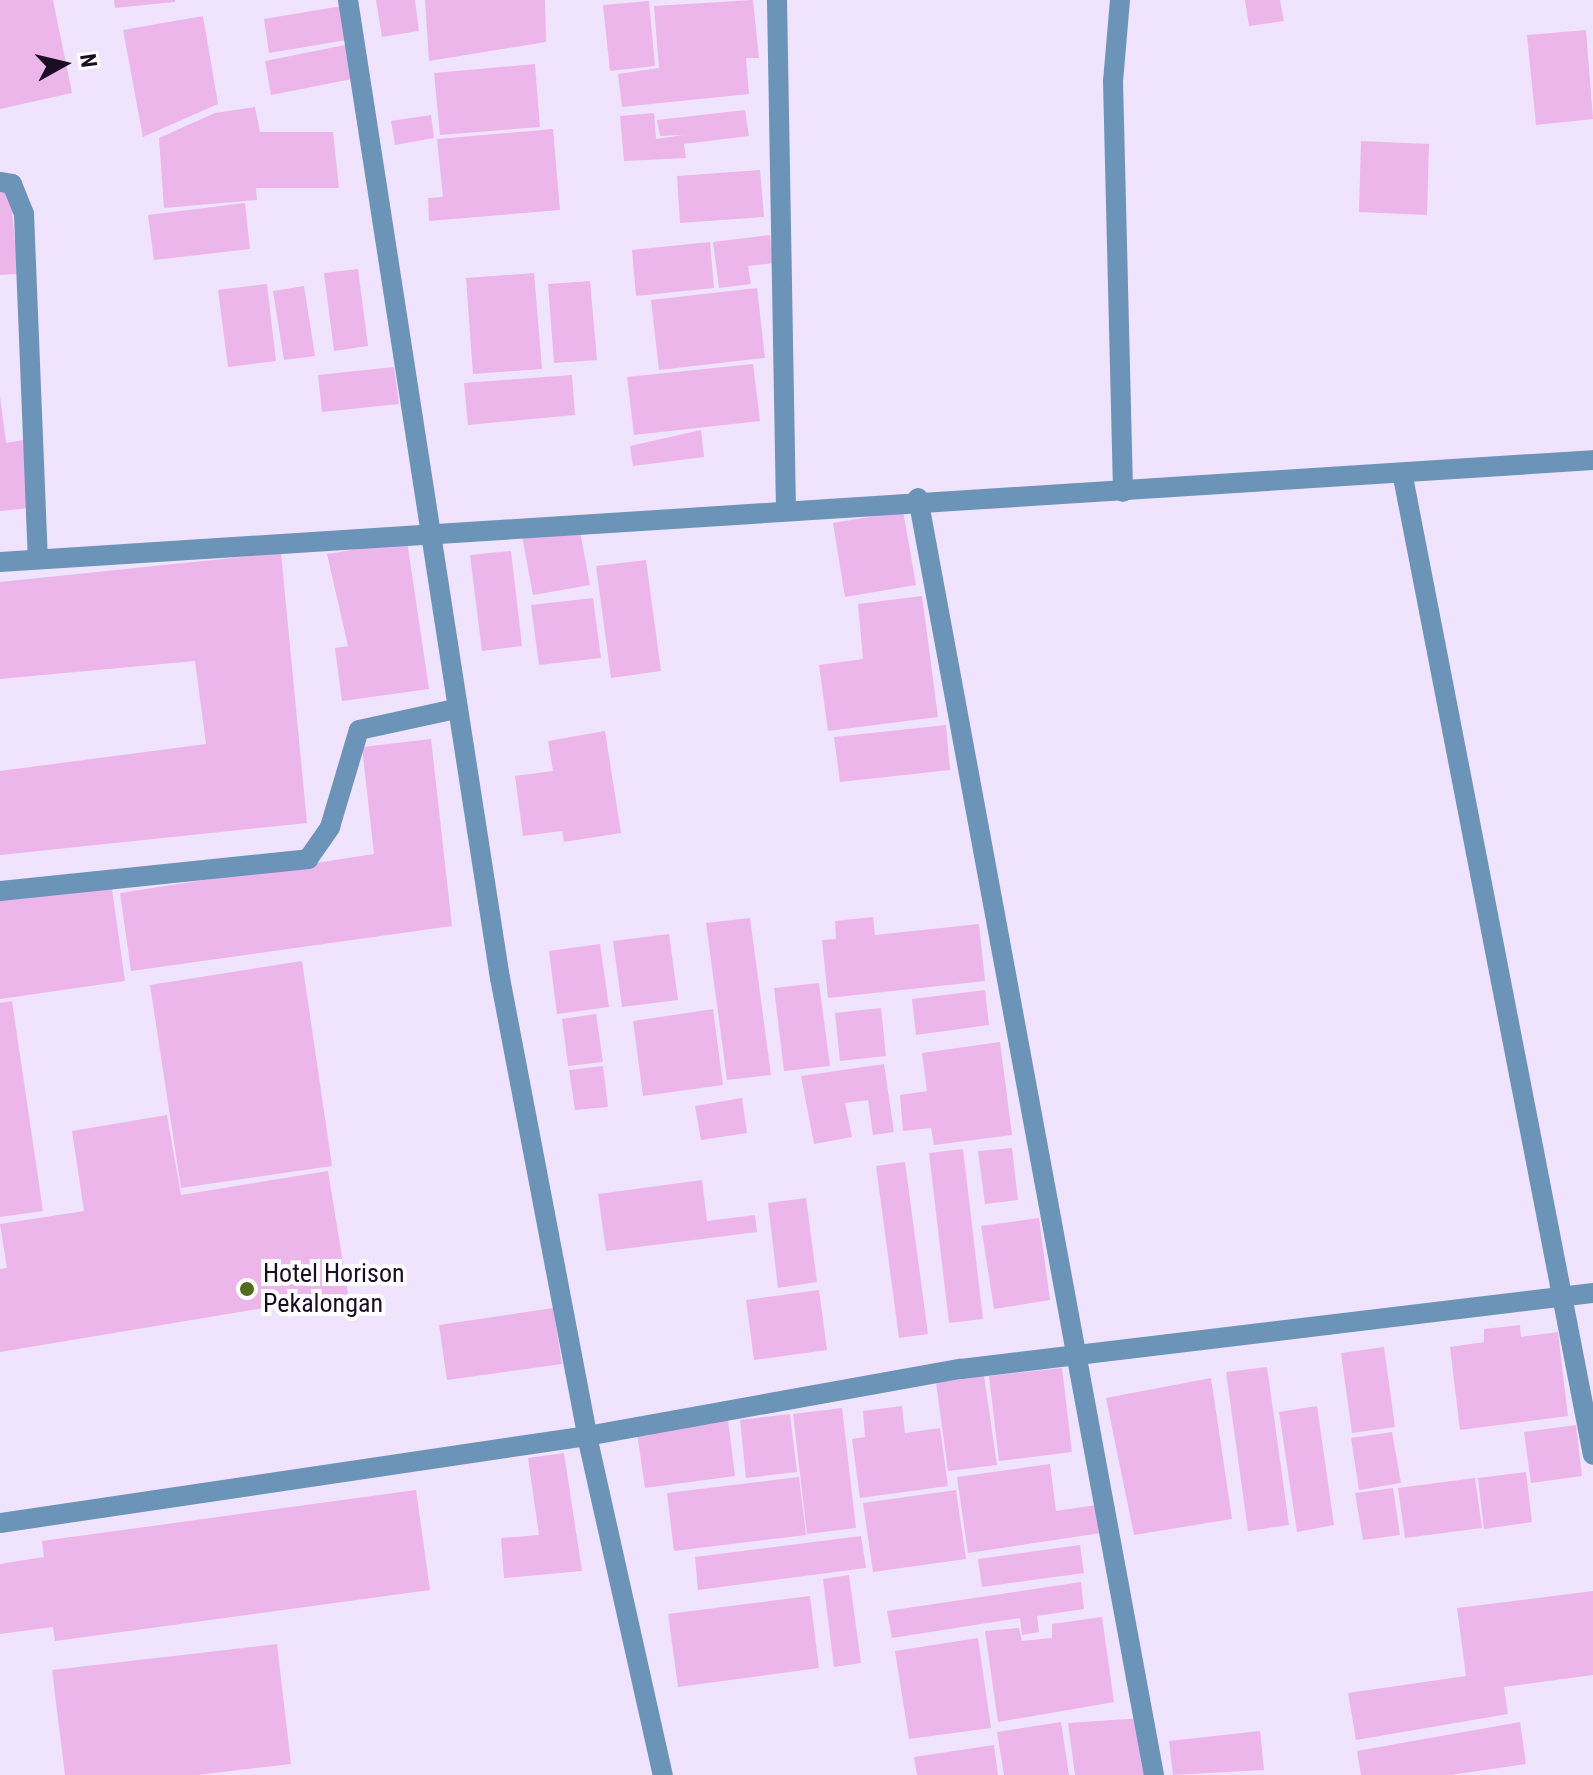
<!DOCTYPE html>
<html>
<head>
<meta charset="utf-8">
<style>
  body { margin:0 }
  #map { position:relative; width:1593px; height:1775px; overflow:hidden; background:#f0e3fd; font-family:"Roboto Condensed",sans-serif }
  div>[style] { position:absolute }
  .building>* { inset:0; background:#edb6eb }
  .minor>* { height:20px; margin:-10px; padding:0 10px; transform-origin:10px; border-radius:10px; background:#6c93b8 }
  .dots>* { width:22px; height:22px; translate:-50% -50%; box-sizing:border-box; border:4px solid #fff; border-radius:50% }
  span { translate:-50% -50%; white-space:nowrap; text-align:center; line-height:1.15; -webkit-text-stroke:8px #fff; paint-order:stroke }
  .poi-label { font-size:26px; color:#1a0d24 }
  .left { translate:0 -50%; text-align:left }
  .north { position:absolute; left:24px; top:24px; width:80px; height:80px; -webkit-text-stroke:6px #fff; paint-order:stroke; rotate:82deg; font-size:22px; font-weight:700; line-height:32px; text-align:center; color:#1a0d24 }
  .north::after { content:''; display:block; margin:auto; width:28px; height:36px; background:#1a0d24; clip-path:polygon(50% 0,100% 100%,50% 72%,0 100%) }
</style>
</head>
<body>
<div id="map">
  <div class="building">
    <i style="clip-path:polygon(0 0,53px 0,72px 93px,0 109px)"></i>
    <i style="clip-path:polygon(114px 0,175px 0,175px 2px,115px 8px)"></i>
    <i style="clip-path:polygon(376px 0,415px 0,419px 31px,382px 37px)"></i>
    <i style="clip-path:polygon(425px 0,545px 0,546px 42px,429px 61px)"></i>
    <i style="clip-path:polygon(753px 0,759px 58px,746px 58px,749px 94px,622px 107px,618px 74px,659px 68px,654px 6px)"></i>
    <i style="clip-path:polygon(1245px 0,1280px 0,1284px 21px,1249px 26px)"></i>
    <i style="clip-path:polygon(649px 1px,655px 66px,610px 71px,603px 5px)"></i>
    <i style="clip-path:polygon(342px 6px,347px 40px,269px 53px,264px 19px)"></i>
    <i style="clip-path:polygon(203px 16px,218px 104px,143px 137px,123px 30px)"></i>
    <i style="clip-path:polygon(1586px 30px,1593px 119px,1536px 125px,1527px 35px)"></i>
    <i style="clip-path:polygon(350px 44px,357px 78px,271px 95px,265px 61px)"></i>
    <i style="clip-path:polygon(535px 64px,540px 127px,440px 135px,434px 73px)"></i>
    <i style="clip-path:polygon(255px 107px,260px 132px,333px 132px,339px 188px,256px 188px,257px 200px,164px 208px,159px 138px,215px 113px)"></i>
    <i style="clip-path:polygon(745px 110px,749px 136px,684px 144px,686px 158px,624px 161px,620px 116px,654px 113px,656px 139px,683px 135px,660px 136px,657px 120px)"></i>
    <i style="clip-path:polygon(431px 115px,434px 138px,395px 145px,391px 121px)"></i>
    <i style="clip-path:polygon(553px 129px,560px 210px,429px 221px,428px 198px,443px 197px,437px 139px)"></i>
    <i style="clip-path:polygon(1361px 141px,1429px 144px,1427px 215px,1359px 212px)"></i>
    <i style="clip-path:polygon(760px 170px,764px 217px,680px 223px,677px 176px)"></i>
    <i style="clip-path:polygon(10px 189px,18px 274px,0 275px,0 190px)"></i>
    <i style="clip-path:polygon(245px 203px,250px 249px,154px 260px,148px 215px)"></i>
    <i style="clip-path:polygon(770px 235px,774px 263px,748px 266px,751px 284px,719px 288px,713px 242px)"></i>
    <i style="clip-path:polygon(710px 242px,714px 288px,636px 296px,632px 250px)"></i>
    <i style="clip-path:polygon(358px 269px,368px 346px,334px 351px,324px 273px)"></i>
    <i style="clip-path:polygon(534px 273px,542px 369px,473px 374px,466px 278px)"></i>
    <i style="clip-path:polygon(590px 281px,597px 360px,554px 363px,548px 284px)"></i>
    <i style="clip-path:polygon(267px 284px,276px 361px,228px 367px,218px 290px)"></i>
    <i style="clip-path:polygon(304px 286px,315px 356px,284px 360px,273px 291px)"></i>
    <i style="clip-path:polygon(757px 288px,765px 358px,659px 370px,651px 300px)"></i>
    <i style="clip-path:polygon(753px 364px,760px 421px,634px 435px,627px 377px)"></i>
    <i style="clip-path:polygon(394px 367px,399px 404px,322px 412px,318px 375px)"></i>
    <i style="clip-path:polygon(572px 375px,575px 415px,468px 425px,464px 383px)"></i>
    <i style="clip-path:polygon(0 396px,6px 443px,23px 440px,29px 508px,0 511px)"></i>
    <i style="clip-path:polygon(701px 430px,704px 457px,633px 466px,630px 446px)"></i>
    <i style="clip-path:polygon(903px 511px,916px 585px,845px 597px,833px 523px)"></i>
    <i style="clip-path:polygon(579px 526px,590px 585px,533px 595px,522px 536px)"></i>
    <i style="clip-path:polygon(407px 541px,429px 689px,342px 701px,335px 648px,348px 646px,327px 554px)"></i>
    <i style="clip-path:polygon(511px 551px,522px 646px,482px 651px,470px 555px)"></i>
    <i style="clip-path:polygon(281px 553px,307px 823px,0 855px,0 771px,206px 744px,195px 661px,0 679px,0 582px)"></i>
    <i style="clip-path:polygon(646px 560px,661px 671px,611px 678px,596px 566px)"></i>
    <i style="clip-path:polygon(922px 596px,938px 717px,828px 731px,819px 665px,863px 659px,858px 604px)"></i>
    <i style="clip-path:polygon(593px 598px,601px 658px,539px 665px,531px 605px)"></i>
    <i style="clip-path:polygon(946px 725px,950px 770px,840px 782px,834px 737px)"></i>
    <i style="clip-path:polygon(605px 731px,621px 833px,564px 842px,562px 831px,523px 836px,515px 776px,553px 771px,548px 741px)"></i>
    <i style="clip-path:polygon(431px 739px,452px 926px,131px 971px,120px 893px,374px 854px,362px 747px)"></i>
    <i style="clip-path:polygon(111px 882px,125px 981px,0 999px,0 897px)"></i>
    <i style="clip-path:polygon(873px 917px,875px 935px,979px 924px,985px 981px,828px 998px,822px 940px,836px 939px,835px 921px)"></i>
    <i style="clip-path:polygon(750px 918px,771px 1075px,727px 1080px,706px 923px)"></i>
    <i style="clip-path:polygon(669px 934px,678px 1000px,622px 1007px,613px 941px)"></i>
    <i style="clip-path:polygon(600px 944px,609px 1007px,557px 1014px,549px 951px)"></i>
    <i style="clip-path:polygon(302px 961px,332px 1166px,181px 1188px,150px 985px)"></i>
    <i style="clip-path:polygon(819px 983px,830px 1066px,784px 1071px,774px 988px)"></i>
    <i style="clip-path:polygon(985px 990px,989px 1025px,916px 1035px,912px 999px)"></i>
    <i style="clip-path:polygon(12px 1001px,43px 1211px,0 1217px,0 1003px)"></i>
    <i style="clip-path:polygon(881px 1008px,886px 1056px,840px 1061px,835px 1013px)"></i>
    <i style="clip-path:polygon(713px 1009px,723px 1085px,643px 1096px,633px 1021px)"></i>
    <i style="clip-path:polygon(596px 1014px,603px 1062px,568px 1066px,562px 1019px)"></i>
    <i style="clip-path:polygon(1000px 1042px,1012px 1135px,934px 1145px,931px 1128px,903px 1131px,900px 1095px,927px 1091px,922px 1053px)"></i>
    <i style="clip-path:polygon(884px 1064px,894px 1132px,873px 1135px,868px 1100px,845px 1103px,852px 1137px,814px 1144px,801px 1076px)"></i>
    <i style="clip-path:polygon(603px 1066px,608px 1107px,575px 1110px,569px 1070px)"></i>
    <i style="clip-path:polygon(742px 1098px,747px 1133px,701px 1140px,695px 1106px)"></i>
    <i style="clip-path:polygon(167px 1115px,181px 1195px,328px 1171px,348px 1294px,0 1352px,0 1269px,7px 1268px,0 1224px,84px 1211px,72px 1131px)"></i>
    <i style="clip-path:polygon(1012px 1148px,1018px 1200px,985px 1204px,978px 1151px)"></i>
    <i style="clip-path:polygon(963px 1149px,983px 1319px,949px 1323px,929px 1153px)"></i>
    <i style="clip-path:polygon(905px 1162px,928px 1334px,899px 1338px,876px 1166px)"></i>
    <i style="clip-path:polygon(702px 1180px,707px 1221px,755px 1215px,757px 1232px,606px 1251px,598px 1194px)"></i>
    <i style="clip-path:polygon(806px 1198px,817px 1282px,778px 1288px,768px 1203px)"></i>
    <i style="clip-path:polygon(1039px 1218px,1050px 1300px,994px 1309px,981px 1226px)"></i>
    <i style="clip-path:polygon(819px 1290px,827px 1350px,754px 1360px,746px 1300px)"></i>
    <i style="clip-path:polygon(553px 1308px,562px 1364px,447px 1380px,439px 1325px)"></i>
    <i style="clip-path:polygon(1520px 1325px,1521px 1337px,1558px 1332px,1568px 1416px,1460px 1430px,1450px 1347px,1484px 1342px,1484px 1329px)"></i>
    <i style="clip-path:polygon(1384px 1347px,1395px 1427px,1352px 1433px,1341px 1353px)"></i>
    <i style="clip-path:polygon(1267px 1367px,1289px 1525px,1248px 1531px,1226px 1372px)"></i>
    <i style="clip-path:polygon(1062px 1368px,1072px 1452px,999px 1461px,989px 1376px)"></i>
    <i style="clip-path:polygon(983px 1369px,997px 1465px,948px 1471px,935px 1375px)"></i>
    <i style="clip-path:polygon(1211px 1378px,1232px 1519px,1134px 1535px,1106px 1398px)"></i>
    <i style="clip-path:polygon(902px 1406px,905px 1433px,940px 1428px,948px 1486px,860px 1498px,852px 1439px,865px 1437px,863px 1411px)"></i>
    <i style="clip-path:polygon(1317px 1406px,1334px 1525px,1297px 1532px,1279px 1412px)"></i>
    <i style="clip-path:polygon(842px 1408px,856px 1528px,807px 1534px,793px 1414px)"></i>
    <i style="clip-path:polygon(790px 1414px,797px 1472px,746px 1478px,740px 1420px)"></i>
    <i style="clip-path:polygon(728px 1420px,735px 1476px,645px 1488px,637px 1433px)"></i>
    <i style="clip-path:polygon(1576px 1425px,1582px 1476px,1531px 1483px,1524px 1432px)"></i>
    <i style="clip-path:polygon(1392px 1432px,1401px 1483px,1359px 1490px,1351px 1438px)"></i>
    <i style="clip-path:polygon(564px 1453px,582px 1571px,504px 1578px,501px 1538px,539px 1535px,528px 1458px)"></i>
    <i style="clip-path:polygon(1050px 1464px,1056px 1511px,1103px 1504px,1108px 1532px,968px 1553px,957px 1477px)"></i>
    <i style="clip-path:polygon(1526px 1472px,1532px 1522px,1484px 1529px,1478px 1478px)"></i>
    <i style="clip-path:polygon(799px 1477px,806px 1535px,674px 1551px,667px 1493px)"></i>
    <i style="clip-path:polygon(1475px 1478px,1482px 1528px,1405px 1538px,1398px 1488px)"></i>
    <i style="clip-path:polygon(1393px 1488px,1400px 1535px,1363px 1540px,1355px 1493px)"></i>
    <i style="clip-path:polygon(416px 1490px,430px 1590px,55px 1641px,53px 1627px,0 1634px,0 1564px,44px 1557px,42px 1541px)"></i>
    <i style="clip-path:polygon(956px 1490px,966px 1559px,873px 1572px,863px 1503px)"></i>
    <i style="clip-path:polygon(861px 1536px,866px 1568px,698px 1590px,695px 1557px)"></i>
    <i style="clip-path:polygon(1080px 1545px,1084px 1573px,982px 1587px,978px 1559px)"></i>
    <i style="clip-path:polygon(849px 1575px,861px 1663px,834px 1667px,823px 1579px)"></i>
    <i style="clip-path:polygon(1081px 1582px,1084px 1609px,1037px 1616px,1039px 1632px,1022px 1635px,1020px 1618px,892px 1638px,887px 1611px)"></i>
    <i style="clip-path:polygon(1593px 1591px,1593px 1675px,1504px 1687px,1508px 1714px,1356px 1740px,1348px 1693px,1466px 1676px,1457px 1608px)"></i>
    <i style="clip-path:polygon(810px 1596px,819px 1668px,678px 1687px,668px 1614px)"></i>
    <i style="clip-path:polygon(1102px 1617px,1114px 1702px,998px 1722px,985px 1631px,1019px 1628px,1022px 1641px,1052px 1638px,1052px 1624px)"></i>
    <i style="clip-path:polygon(978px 1638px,991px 1728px,909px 1739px,895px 1651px)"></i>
    <i style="clip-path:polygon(277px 1644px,291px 1764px,197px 1775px,65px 1775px,52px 1670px)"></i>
    <i style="clip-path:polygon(1142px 1718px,1150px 1775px,1075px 1775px,1068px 1723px)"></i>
    <i style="clip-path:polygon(1061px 1722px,1069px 1775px,1004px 1775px,997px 1732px)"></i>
    <i style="clip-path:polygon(1520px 1722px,1526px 1764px,1450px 1775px,1361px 1775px,1357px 1751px)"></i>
    <i style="clip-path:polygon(1260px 1731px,1264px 1770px,1173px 1775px,1169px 1741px)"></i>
    <i style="clip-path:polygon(994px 1745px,998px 1775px,917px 1775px,914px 1757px)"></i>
  </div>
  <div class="minor">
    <i style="left:348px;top:0;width:990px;rotate:81.17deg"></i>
    <i style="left:500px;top:978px;width:466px;rotate:79.2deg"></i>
    <i style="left:587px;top:1436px;width:347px;rotate:77.4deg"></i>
    <i style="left:777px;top:0;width:510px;rotate:88.99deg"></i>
    <i style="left:1120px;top:0;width:81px;rotate:94.9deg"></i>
    <i style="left:1113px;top:81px;width:411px;rotate:88.6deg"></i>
    <i style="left:0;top:182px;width:12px;rotate:9deg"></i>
    <i style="left:12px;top:184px;width:32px;rotate:68deg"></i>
    <i style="left:24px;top:214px;width:344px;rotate:87.7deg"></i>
    <i style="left:1403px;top:477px;width:996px;rotate:79.01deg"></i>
    <i style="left:918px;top:498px;width:1299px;rotate:79.53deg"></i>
    <i style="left:0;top:562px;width:1596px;rotate:-3.66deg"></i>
    <i style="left:0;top:891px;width:310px;rotate:-5.9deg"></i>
    <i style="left:308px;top:859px;width:39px;rotate:-55deg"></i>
    <i style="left:330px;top:827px;width:101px;rotate:-73.4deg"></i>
    <i style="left:359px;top:730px;width:98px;rotate:-12.3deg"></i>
    <i style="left:0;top:1523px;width:593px;rotate:-8.43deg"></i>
    <i style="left:587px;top:1436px;width:380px;rotate:-10.2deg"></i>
    <i style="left:961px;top:1369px;width:637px;rotate:-6.86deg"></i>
  </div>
  <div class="dots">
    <i style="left:247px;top:1289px;background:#506c20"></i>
  </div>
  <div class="poi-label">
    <span class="left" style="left:263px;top:1289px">Hotel Horison<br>Pekalongan</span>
  </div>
  <div class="north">N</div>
</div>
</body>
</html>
